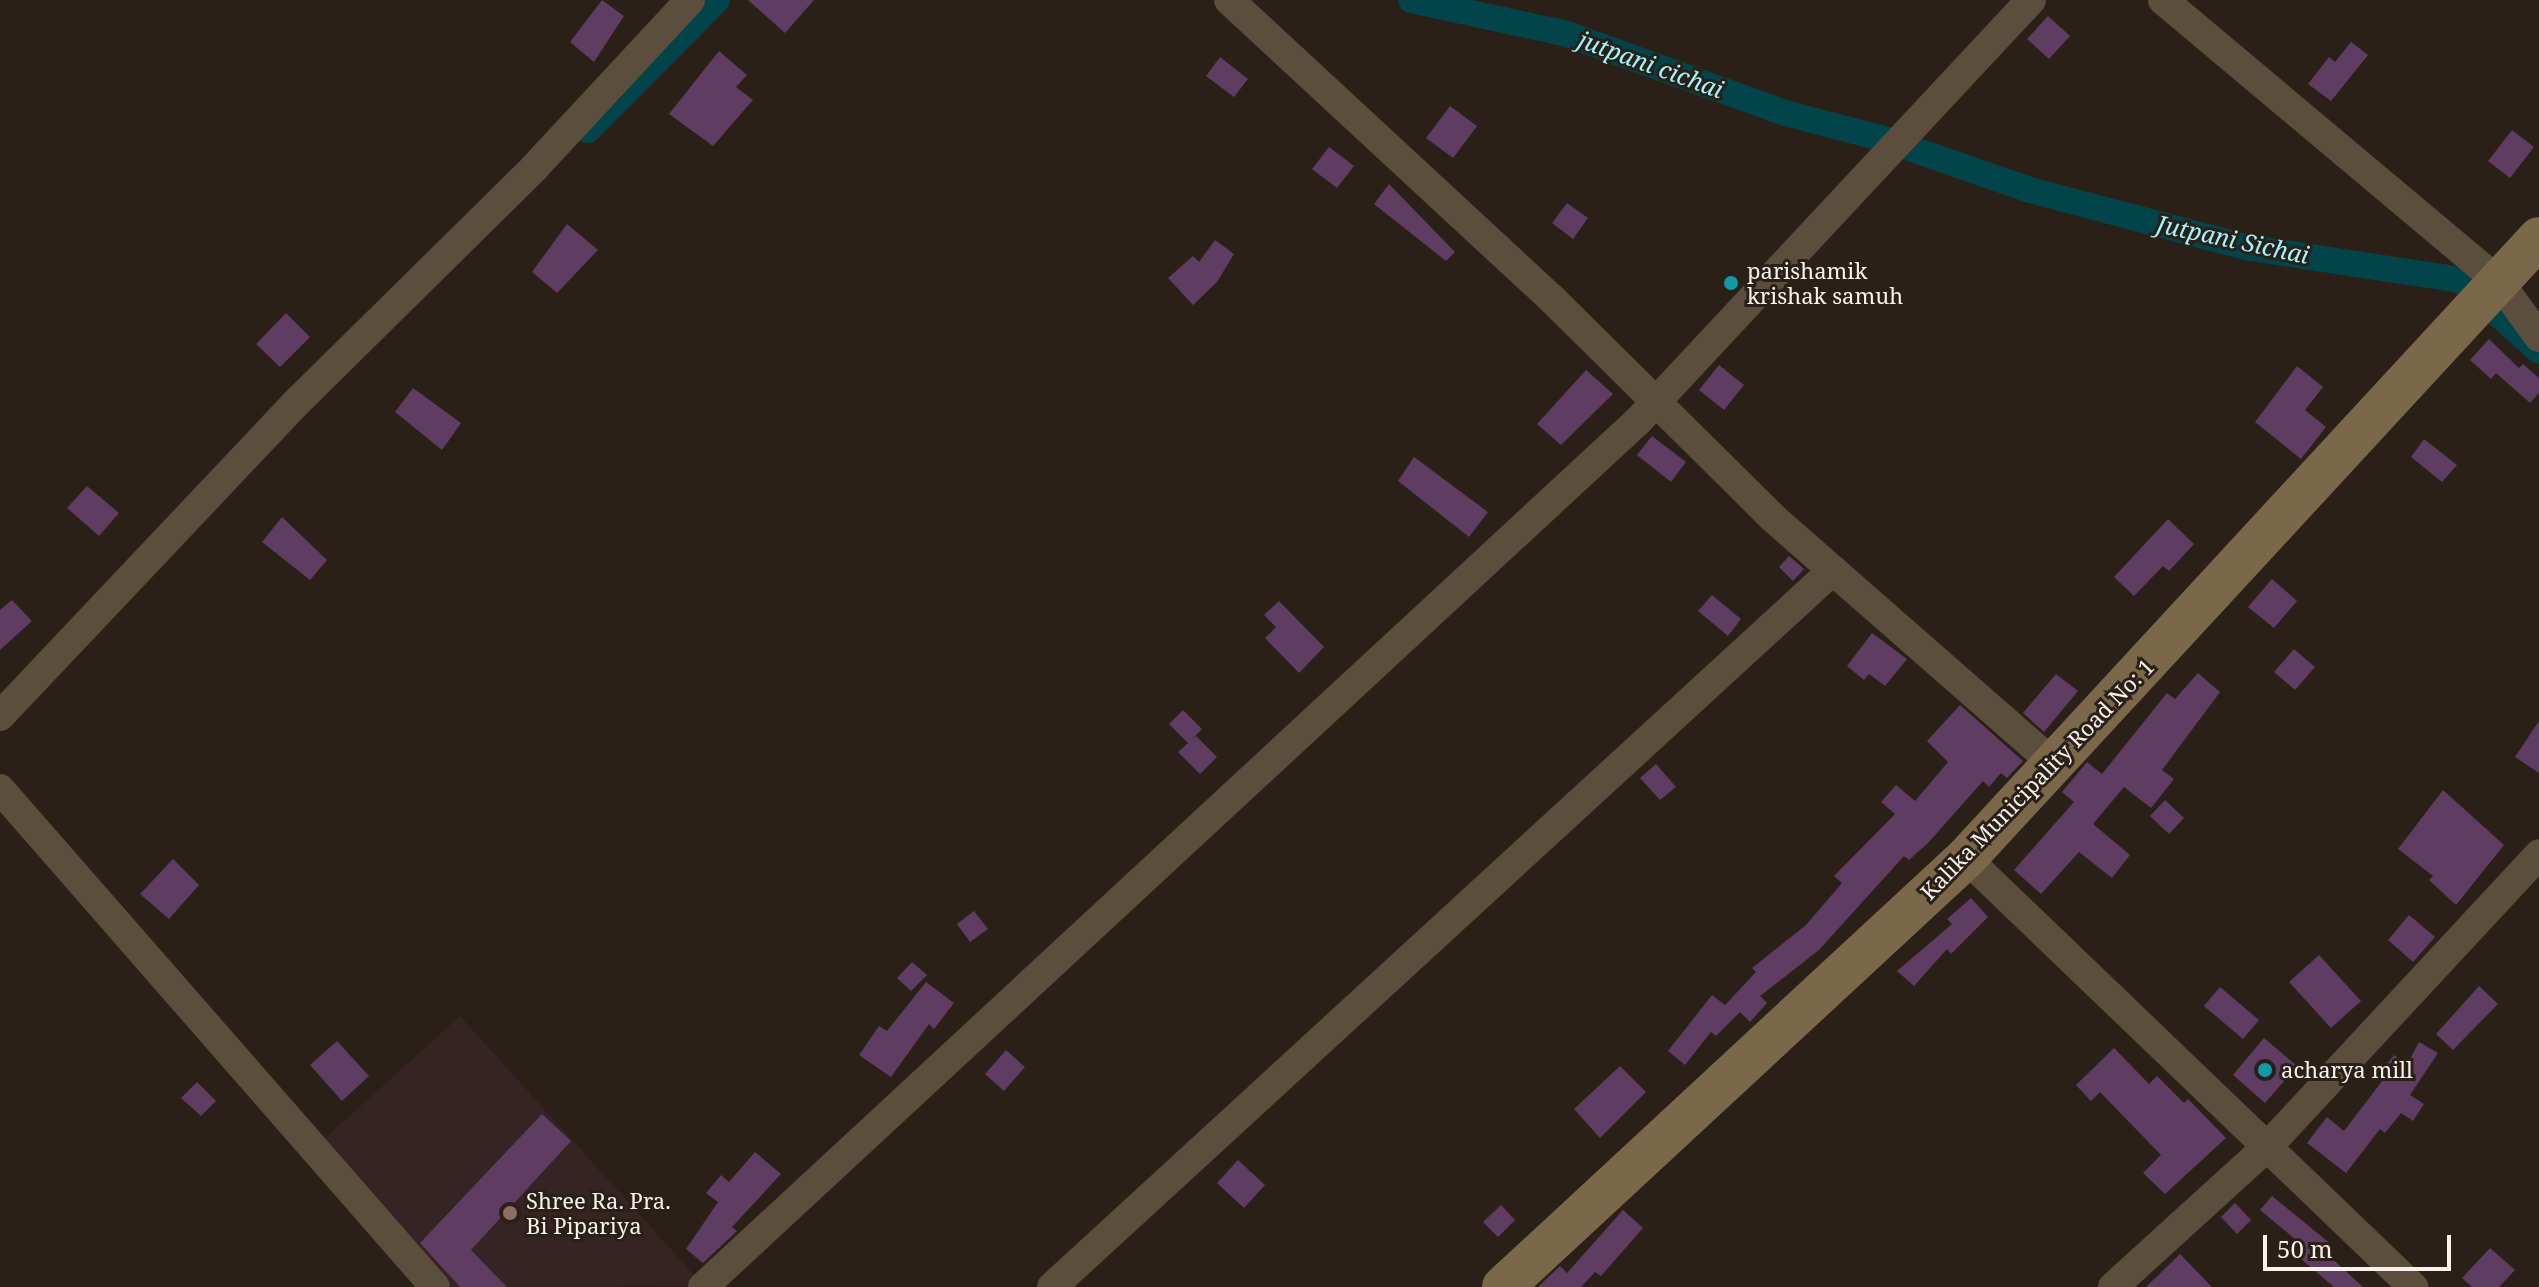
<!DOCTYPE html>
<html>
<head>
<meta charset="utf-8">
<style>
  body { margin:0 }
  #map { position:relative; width:2539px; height:1287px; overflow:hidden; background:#2a2018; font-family:"Noto Serif",serif }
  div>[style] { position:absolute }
  .education>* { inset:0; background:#362324 }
  .canal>* { height:26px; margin:-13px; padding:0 13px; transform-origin:13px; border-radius:13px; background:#01454a }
  .building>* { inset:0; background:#5f3c62 }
  .street>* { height:30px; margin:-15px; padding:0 15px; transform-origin:15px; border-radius:15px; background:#5b4e3c }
  .secondary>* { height:42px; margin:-21px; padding:0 21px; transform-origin:21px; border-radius:21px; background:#7b6749 }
  .dots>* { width:22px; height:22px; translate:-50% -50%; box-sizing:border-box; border:4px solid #2a2018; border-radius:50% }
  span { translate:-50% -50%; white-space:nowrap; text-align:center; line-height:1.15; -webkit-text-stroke:6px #2a2018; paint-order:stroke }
  .poi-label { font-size:22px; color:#f9f2ec }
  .left { translate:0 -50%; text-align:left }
  .street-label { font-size:22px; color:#f9f2ec }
  .water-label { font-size:24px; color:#9ef5fd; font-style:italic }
  .scale { position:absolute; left:2263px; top:1235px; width:188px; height:36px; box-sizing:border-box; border:4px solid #f9f2ec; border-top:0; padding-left:10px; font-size:24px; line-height:28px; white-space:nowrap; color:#f9f2ec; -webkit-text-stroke:6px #2a2018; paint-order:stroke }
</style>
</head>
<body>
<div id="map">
  <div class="education">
    <i style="clip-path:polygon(460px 1016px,704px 1286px,442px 1287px,323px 1140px)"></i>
  </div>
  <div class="canal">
    <i style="left:1411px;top:0;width:157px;rotate:12.2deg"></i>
    <i style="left:1564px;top:33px;width:235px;rotate:19.9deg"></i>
    <i style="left:1785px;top:113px;width:106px;rotate:14.7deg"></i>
    <i style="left:588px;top:130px;width:183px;rotate:-45.2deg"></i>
    <i style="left:1909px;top:148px;width:128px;rotate:19.1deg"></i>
    <i style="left:2030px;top:190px;width:222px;rotate:14.8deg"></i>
    <i style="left:2245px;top:247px;width:218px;rotate:8.7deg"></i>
    <i style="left:2460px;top:280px;width:106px;rotate:41.9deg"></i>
  </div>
  <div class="building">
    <i style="clip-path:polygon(602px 0,624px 16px,594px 62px,570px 42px)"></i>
    <i style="clip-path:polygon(748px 0,814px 0,785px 33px)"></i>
    <i style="clip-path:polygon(2048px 16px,2070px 36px,2049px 59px,2027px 39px)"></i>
    <i style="clip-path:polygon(2351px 42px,2368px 55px,2331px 101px,2308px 84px,2329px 57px,2335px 62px)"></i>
    <i style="clip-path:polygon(719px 51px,747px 75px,736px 87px,753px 100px,713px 146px,669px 114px)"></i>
    <i style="clip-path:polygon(1220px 57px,1248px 79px,1234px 97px,1206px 76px)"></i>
    <i style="clip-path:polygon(1450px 106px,1477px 126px,1453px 158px,1426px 138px)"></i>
    <i style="clip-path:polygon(2512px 130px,2534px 147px,2510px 178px,2488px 161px)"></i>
    <i style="clip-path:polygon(1329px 147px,1354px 166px,1337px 188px,1312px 169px)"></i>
    <i style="clip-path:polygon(1389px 184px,1455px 252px,1446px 261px,1374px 204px)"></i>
    <i style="clip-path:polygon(1567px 203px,1588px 218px,1573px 239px,1552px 223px)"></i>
    <i style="clip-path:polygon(567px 224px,598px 250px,557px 293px,532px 272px)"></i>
    <i style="clip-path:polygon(1215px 240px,1234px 254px,1217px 282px,1193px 305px,1168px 278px,1193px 256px,1199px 262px)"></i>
    <i style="clip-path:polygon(286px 313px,310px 337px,280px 367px,256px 344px)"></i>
    <i style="clip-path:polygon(2489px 339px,2519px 368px,2523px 364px,2539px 378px,2539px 393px,2530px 403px,2496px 373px,2491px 379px,2470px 360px)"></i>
    <i style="clip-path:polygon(1719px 365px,1744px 385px,1724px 410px,1699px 390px)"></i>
    <i style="clip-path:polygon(2297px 366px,2323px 387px,2305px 410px,2326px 427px,2301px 459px,2255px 422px)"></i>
    <i style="clip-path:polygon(1586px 370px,1613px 394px,1561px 445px,1537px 424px)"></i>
    <i style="clip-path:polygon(413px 388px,461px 423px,442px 450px,395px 412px)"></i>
    <i style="clip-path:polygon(1652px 436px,1686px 462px,1671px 482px,1637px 455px)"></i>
    <i style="clip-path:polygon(2424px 439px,2457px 465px,2442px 482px,2411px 457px)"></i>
    <i style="clip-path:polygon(1414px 457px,1488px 512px,1469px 537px,1398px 481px)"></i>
    <i style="clip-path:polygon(87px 486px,119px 513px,99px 536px,67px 508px)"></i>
    <i style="clip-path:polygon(282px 517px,327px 560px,310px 580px,262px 542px)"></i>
    <i style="clip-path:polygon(2168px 519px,2194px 544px,2169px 571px,2163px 566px,2134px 596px,2114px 577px)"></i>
    <i style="clip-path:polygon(1789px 556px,1804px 569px,1793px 581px,1779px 567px)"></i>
    <i style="clip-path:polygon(2272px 579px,2297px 601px,2274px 628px,2248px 607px)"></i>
    <i style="clip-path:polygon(1712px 595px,1741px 619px,1728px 636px,1698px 611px)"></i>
    <i style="clip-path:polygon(12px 600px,32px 621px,0 650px,0 610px)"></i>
    <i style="clip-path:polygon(1279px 601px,1324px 647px,1299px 673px,1265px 638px,1276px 627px,1264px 615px)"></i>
    <i style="clip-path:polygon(1872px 633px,1907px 659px,1885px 686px,1869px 674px,1864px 680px,1847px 666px)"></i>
    <i style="clip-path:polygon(2294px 649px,2315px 667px,2295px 690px,2274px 672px)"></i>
    <i style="clip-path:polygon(2198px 673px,2220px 692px,2162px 770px,2174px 779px,2151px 808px,2124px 787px,2093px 824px,2130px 855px,2112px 878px,2079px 852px,2041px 894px,2014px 870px,2074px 802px,2062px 792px,2087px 762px,2102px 774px,2167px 693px,2175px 699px)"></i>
    <i style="clip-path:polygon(2056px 674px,2078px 691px,2044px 732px,2023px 713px)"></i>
    <i style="clip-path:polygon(1960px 705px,2023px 761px,2007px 778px,2001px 773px,1989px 787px,1983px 781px,1928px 843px,1909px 860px,1904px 856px,1819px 950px,1760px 996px,1767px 1003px,1750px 1022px,1740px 1012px,1716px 1036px,1711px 1032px,1685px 1065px,1668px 1051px,1712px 995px,1725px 1005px,1756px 972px,1752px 968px,1806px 925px,1842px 883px,1834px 876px,1895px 814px,1881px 802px,1896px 785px,1915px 801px,1948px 762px,1927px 741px)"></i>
    <i style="clip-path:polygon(1183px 710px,1202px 729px,1191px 740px,1196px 736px,1217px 757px,1200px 774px,1178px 752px,1188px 743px,1169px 724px)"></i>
    <i style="clip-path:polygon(2539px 721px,2539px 773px,2515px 757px)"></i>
    <i style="clip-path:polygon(1656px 764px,1676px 787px,1660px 800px,1640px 778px)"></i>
    <i style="clip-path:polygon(2443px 790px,2504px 845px,2456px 905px,2429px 880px,2433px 876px,2398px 849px)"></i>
    <i style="clip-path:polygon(2165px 800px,2184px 818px,2169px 834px,2150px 816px)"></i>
    <i style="clip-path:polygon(173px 859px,199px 885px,169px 919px,140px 894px)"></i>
    <i style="clip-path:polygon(1971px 898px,1988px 917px,1951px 954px,1947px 949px,1914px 986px,1897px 971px,1952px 924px,1947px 919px)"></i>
    <i style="clip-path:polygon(974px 911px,988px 929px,970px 942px,957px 924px)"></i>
    <i style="clip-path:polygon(2409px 915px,2435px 937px,2413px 962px,2388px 940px)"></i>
    <i style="clip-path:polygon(2319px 955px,2361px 1001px,2331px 1028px,2289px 982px)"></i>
    <i style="clip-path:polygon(912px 962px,927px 975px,911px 991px,897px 978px)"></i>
    <i style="clip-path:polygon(926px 982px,954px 1003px,934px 1029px,929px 1024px,891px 1077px,859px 1055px,879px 1026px,887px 1031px)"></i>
    <i style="clip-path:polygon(2479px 986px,2498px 1004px,2453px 1050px,2436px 1034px)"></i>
    <i style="clip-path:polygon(2220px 987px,2259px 1020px,2243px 1039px,2204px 1006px)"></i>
    <i style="clip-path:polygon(2264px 1038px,2297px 1066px,2265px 1103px,2233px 1075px)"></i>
    <i style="clip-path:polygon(337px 1041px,369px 1076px,342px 1101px,310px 1065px)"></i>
    <i style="clip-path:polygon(2419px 1042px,2438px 1053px,2410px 1095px,2424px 1104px,2413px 1121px,2401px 1113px,2385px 1133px,2380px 1129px,2346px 1173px,2307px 1143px,2327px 1117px,2344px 1131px,2386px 1076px,2381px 1072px,2394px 1055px,2407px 1065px)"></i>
    <i style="clip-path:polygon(2114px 1048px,2149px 1084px,2157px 1076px,2184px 1103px,2188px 1099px,2226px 1138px,2165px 1194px,2143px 1173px,2161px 1155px,2100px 1092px,2091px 1101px,2076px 1085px)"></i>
    <i style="clip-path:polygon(1006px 1050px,1025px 1067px,1004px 1091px,985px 1074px)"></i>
    <i style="clip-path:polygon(1620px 1066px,1646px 1092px,1600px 1138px,1574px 1109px)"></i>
    <i style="clip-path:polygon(197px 1082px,216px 1101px,201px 1116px,181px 1098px)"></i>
    <i style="clip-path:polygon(542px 1114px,571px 1141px,471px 1250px,507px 1287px,460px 1287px,420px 1243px)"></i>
    <i style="clip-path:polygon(755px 1152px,781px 1174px,732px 1227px,737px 1231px,703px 1263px,686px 1249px,718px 1202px,706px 1193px,721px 1175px,729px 1182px)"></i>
    <i style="clip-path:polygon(1238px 1160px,1265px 1185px,1244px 1208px,1217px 1183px)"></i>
    <i style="clip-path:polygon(2272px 1196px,2332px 1245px,2325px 1252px,2363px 1287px,2334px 1287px,2294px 1253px,2301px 1244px,2260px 1210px)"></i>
    <i style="clip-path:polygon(2235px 1203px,2251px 1220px,2237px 1234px,2221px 1217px)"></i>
    <i style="clip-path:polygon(1501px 1205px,1515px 1220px,1498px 1237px,1483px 1222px)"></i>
    <i style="clip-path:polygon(1623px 1210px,1643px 1228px,1601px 1276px,1595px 1272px,1581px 1287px,1538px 1287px,1560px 1266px,1567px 1273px)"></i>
    <i style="clip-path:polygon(2490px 1248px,2515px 1270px,2499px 1287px,2472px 1287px,2462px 1278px)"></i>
    <i style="clip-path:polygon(2180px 1254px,2212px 1287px,2146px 1287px)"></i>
  </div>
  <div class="street">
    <i style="left:1229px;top:0;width:439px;rotate:42.8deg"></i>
    <i style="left:1551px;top:298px;width:311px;rotate:44.7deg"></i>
    <i style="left:1772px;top:517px;width:376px;rotate:41.2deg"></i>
    <i style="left:2163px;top:0;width:439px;rotate:40deg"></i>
    <i style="left:2499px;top:282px;width:68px;rotate:54deg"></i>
    <i style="left:0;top:716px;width:434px;rotate:-46.6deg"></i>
    <i style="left:298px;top:401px;width:332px;rotate:-44.6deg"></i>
    <i style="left:534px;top:168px;width:229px;rotate:-47.1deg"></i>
    <i style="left:0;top:789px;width:661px;rotate:48.86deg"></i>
    <i style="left:1966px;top:858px;width:620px;rotate:43.82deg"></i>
    <i style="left:703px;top:1287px;width:1274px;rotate:-42.81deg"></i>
    <i style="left:1638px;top:421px;width:576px;rotate:-46.97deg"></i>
    <i style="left:1052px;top:1287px;width:1060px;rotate:-42.55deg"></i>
    <i style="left:2113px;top:1287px;width:211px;rotate:-42.3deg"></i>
    <i style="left:2269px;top:1145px;width:397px;rotate:-47.1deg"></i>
  </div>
  <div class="secondary">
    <i style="left:1503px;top:1287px;width:631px;rotate:-42.82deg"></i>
    <i style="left:1966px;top:858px;width:844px;rotate:-47.26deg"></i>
  </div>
  <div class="dots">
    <i style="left:1731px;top:283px;background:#0f9aa8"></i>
    <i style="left:2265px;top:1070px;background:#0f9aa8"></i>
    <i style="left:510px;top:1213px;background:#8d6e63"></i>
  </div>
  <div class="poi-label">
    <span class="left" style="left:1747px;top:283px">parishamik<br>krishak samuh</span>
    <span class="left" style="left:2281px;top:1070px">acharya mill</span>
    <span class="left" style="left:526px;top:1213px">Shree Ra. Pra.<br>Bi Pipariya</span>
  </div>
  <div class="street-label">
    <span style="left:2037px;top:779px;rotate:-46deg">Kalika Municipality Road No: 1</span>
  </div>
  <div class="water-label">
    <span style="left:1651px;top:64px;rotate:20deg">jutpani cichai</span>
    <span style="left:2233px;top:239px;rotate:12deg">Jutpani Sichai</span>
  </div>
  <div class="scale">50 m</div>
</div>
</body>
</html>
